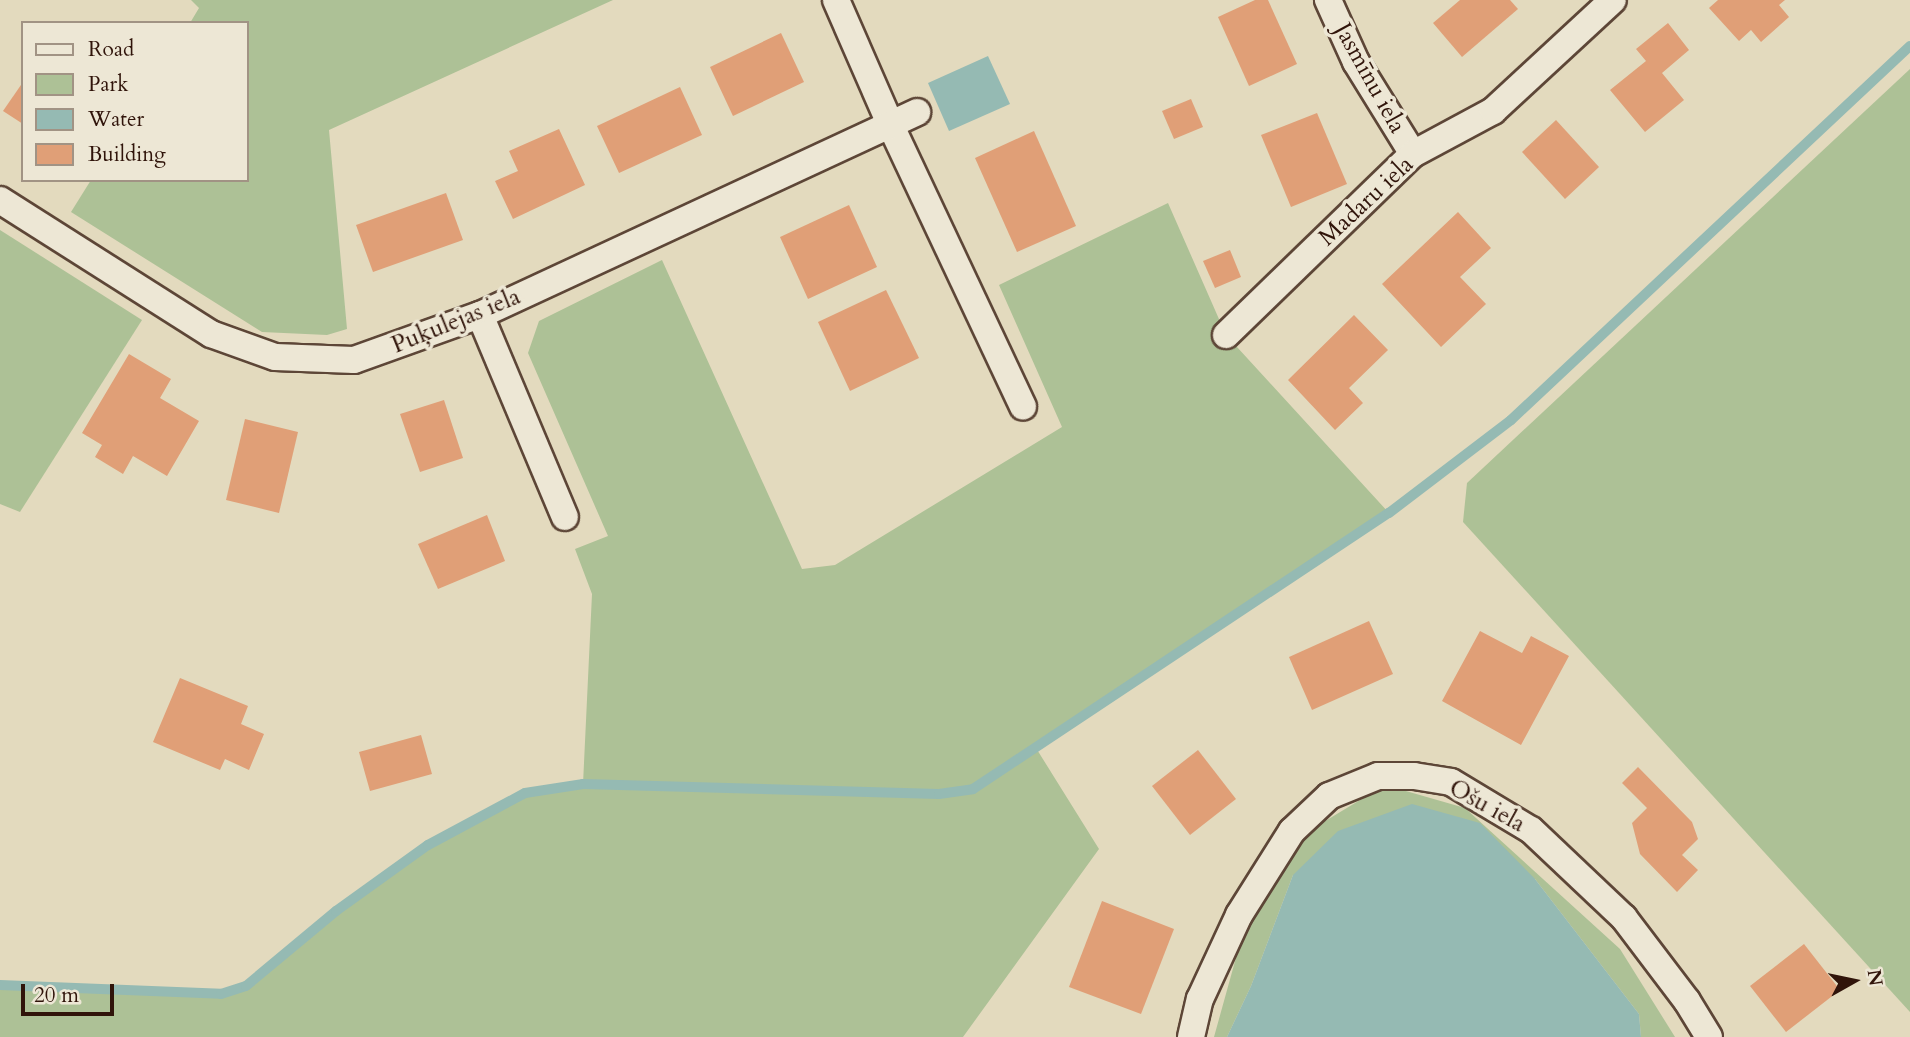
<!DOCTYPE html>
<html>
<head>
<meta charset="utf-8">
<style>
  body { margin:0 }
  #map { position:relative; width:1910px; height:1037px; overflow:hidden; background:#e3dabe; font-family:Cardo,serif }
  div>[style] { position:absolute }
  .green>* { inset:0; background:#adc196 }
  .water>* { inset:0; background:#95bab3 }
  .stream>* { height:10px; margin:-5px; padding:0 5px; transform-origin:5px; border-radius:5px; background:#95bab3 }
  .building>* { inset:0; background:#e09f77 }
  .roads { filter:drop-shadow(2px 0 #5d4637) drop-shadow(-2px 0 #5d4637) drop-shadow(0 2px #5d4637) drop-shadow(0 -2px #5d4637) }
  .street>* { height:26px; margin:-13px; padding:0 13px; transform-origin:13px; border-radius:13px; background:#ede7d5 }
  span { translate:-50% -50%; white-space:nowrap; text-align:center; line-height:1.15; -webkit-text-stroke:7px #ede7d5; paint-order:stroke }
  .street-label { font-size:24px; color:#30140a }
  .legend { position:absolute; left:21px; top:21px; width:228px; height:161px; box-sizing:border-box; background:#ede7d5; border:2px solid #a19384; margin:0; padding:9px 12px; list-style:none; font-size:21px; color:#30140a }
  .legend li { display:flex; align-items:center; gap:14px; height:35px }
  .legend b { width:35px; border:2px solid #a19384 }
  .north { position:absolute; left:1819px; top:946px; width:70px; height:70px; -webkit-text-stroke:5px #ede7d5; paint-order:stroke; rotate:81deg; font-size:19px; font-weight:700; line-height:28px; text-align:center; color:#30140a }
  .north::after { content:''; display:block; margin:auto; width:24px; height:32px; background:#30140a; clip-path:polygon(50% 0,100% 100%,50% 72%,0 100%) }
  .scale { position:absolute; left:21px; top:984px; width:93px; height:32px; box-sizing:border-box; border:4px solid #30140a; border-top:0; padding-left:9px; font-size:21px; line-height:24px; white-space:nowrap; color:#30140a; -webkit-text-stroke:5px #ede7d5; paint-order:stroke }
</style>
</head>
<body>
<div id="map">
  <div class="green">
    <i style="clip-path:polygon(191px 0,613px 0,329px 130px,347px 329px,327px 335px,262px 332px,71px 212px,91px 180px,247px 180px,247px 23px,190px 23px,199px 8px)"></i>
    <i style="clip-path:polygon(1910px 69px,1910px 1012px,1463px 522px,1467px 483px)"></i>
    <i style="clip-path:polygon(1168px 203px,1226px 335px,1389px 513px,1036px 748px,1099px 849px,963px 1037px,0 1037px,0 985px,221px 994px,246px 986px,336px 911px,428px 845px,525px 793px,583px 784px,592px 594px,575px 549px,608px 536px,528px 353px,539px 321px,662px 260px,802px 569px,835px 565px,1062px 427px,999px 285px)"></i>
    <i style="clip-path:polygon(0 230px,142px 320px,20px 512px,0 504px)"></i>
    <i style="clip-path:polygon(1385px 785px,1465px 808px,1620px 949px,1675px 1037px,1641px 1037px,1639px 1014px,1535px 879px,1293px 875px,1251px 986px,1227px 1037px,1214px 1037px,1242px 936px,1302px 835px)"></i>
  </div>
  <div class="water">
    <i style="clip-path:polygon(988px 56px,1010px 104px,949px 131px,928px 83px)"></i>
    <i style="clip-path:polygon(1412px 804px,1480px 823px,1535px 879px,1639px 1014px,1641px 1037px,1227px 1037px,1251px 986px,1293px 875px,1338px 831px)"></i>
  </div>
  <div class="stream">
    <i style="left:0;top:985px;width:221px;rotate:2.3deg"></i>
    <i style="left:221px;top:994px;width:26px;rotate:-18deg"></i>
    <i style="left:246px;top:986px;width:117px;rotate:-39.8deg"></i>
    <i style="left:336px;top:911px;width:113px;rotate:-35.7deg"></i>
    <i style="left:428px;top:845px;width:110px;rotate:-28.2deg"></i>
    <i style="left:525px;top:793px;width:59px;rotate:-8.8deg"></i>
    <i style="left:583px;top:784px;width:356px;rotate:1.6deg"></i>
    <i style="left:939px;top:794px;width:34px;rotate:-8deg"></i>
    <i style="left:973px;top:789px;width:499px;rotate:-33.6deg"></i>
    <i style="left:1389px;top:513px;width:153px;rotate:-37.3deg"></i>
    <i style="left:1511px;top:420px;width:547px;rotate:-43.15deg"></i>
  </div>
  <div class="building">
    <i style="clip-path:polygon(1255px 0,1268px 0,1297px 64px,1249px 86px,1218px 17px)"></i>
    <i style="clip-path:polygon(1460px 0,1510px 0,1518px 9px,1462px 57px,1433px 23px)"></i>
    <i style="clip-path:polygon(1718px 0,1785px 0,1779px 5px,1789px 17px,1761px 42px,1751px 30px,1739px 41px,1709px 8px)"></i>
    <i style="clip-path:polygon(1668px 23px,1689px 50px,1662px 73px,1684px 100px,1645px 132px,1610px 90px,1646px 61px,1636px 49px)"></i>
    <i style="clip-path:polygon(781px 33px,804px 82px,733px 116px,710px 67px)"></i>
    <i style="clip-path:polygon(23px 82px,23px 124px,3px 111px)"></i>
    <i style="clip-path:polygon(680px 87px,702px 135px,619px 173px,597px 126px)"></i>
    <i style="clip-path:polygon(1191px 99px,1203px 127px,1174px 139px,1162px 111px)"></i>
    <i style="clip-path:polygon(1317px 113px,1347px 184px,1291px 207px,1261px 135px)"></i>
    <i style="clip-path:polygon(1556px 120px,1599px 167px,1565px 199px,1522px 152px)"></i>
    <i style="clip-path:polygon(559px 129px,585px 185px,513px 219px,495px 181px,518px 171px,509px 151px)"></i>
    <i style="clip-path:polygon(1034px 131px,1076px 226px,1017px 252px,975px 158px)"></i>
    <i style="clip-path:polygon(446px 193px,463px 240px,373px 272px,356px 225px)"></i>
    <i style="clip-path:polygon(849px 205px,877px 267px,808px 299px,780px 237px)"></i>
    <i style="clip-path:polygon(1458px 212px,1491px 248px,1460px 277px,1486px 304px,1441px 347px,1382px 284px)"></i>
    <i style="clip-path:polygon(1230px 250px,1241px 277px,1215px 288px,1203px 261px)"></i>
    <i style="clip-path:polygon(886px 290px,919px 358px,850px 391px,818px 322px)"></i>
    <i style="clip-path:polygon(1354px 315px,1388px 350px,1349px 388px,1363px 403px,1335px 430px,1288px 380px)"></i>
    <i style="clip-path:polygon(129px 354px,171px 379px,160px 398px,199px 421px,167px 476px,133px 456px,123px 474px,95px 457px,102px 445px,82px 433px)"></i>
    <i style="clip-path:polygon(444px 400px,463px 458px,420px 472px,400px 414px)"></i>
    <i style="clip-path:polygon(245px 419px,298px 432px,279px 513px,226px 500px)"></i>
    <i style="clip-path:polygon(487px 515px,505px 561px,438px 589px,418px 544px)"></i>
    <i style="clip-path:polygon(1369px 621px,1393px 674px,1312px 710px,1289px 657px)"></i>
    <i style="clip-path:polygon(1480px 631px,1522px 653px,1531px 636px,1569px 656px,1521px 745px,1442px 701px)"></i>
    <i style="clip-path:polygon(180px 678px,248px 706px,241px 724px,264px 734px,249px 770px,225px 759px,220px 770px,153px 742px)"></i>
    <i style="clip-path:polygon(421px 735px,432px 774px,370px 791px,359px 752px)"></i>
    <i style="clip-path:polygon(1198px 750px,1236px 799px,1190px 835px,1152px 786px)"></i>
    <i style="clip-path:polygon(1638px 767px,1692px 822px,1698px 839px,1682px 855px,1698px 870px,1677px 892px,1640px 854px,1632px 823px,1647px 808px,1622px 783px)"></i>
    <i style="clip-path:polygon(1102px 901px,1174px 929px,1141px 1014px,1069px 987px)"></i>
    <i style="clip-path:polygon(1804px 944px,1840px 990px,1786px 1032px,1750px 986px)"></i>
  </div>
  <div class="roads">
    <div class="street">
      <i style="left:836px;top:0;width:137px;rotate:66.4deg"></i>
      <i style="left:891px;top:126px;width:310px;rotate:64.8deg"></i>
      <i style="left:1328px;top:0;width:68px;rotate:65.7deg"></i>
      <i style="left:1356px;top:62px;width:108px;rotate:58.2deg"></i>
      <i style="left:0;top:200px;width:250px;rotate:32.4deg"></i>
      <i style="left:211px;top:334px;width:68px;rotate:19.8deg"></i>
      <i style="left:275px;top:357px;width:79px;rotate:2.2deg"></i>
      <i style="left:354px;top:360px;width:134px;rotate:-19.7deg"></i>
      <i style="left:480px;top:315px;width:482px;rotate:-24.9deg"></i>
      <i style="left:480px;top:315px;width:219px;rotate:67.2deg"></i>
      <i style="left:1226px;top:335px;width:260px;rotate:-44.1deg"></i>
      <i style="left:1413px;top:154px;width:91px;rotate:-28.3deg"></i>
      <i style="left:1493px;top:111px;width:163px;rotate:-42.8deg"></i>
      <i style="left:1191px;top:1037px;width:39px;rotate:-77deg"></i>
      <i style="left:1200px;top:999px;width:93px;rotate:-65.1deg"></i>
      <i style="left:1239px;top:915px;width:99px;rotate:-57.8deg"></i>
      <i style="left:1292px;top:831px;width:51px;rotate:-43.4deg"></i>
      <i style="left:1329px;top:796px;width:53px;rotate:-22.2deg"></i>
      <i style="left:1378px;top:776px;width:36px"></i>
      <i style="left:1414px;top:776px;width:37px;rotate:9deg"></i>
      <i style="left:1451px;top:782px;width:93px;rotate:31deg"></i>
      <i style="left:1531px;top:830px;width:128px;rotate:43.4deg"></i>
      <i style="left:1624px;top:918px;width:104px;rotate:52.8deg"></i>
      <i style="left:1687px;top:1001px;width:42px;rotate:58.6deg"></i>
    </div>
  </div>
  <div class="street-label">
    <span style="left:1370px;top:78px;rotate:61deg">Jasmīnu iela</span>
    <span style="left:1366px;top:201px;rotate:-43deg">Madaru iela</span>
    <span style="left:456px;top:321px;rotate:-22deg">Puķulejas iela</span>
    <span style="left:1487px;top:806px;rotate:29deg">Ošu iela</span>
  </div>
  <ul class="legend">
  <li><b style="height:9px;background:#ede7d5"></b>Road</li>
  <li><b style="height:19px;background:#adc196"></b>Park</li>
  <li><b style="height:19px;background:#95bab3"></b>Water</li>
  <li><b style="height:19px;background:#e09f77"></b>Building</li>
  </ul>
  <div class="north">N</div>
  <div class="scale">20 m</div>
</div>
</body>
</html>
